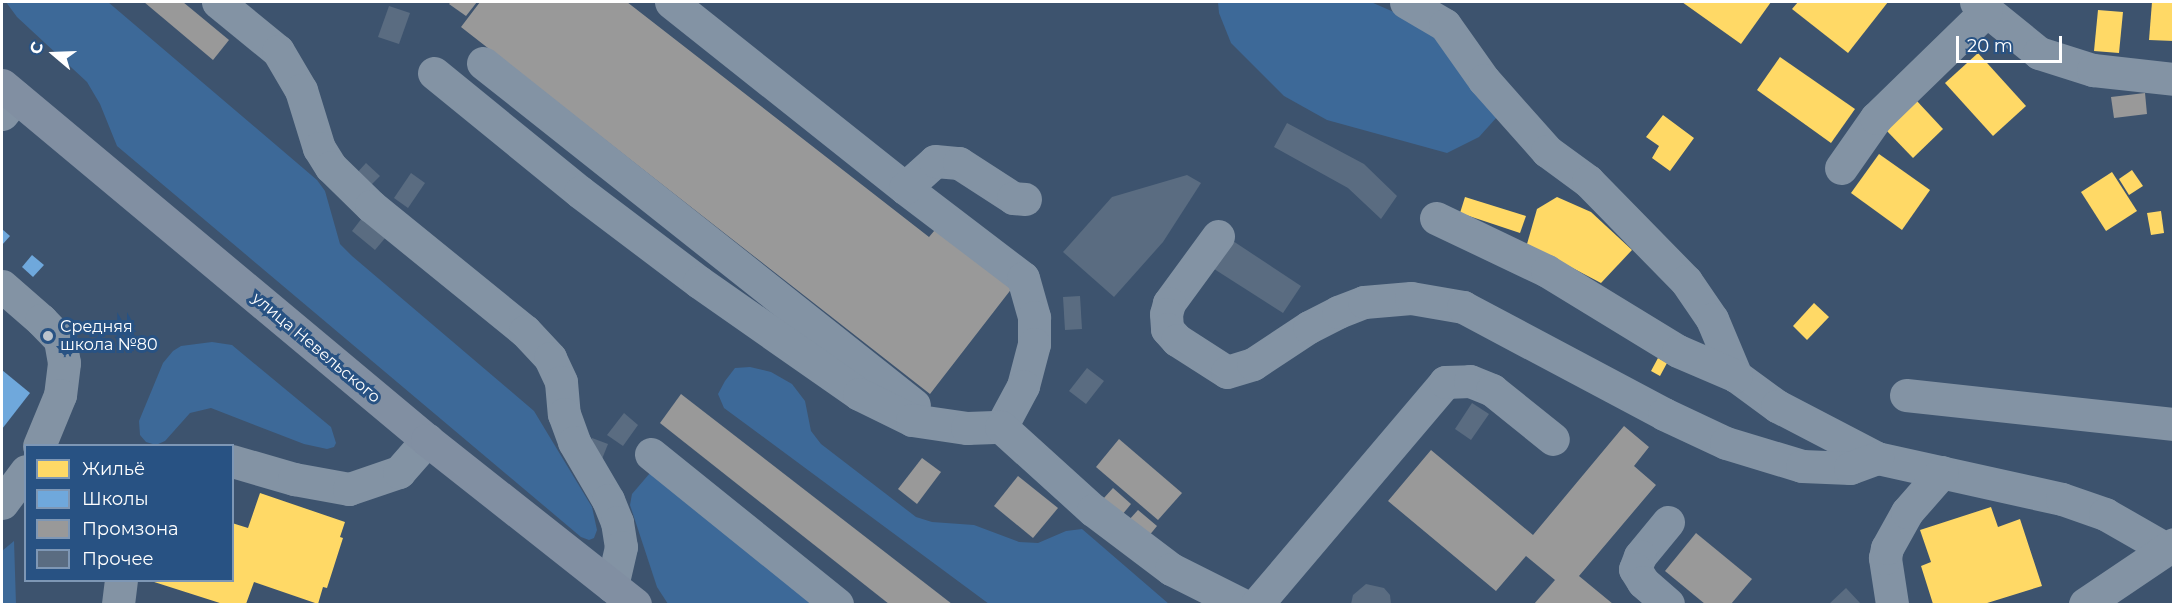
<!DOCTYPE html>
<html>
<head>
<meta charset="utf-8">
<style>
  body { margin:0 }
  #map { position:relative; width:2175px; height:606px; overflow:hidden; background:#3d536e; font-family:Montserrat,sans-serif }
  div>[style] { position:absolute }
  .green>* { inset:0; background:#3d6998 }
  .homes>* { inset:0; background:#ffd966 }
  .schools>* { inset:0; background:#6fa8dc }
  .industry>* { inset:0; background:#999 }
  .building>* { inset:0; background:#5a6c81 }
  .minor>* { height:33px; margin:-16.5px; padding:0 16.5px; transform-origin:16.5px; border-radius:16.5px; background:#8393a4 }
  .major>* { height:33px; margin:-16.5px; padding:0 16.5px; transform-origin:16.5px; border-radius:16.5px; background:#818fa2 }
  .dots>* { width:16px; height:16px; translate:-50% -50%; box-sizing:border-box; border:3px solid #285283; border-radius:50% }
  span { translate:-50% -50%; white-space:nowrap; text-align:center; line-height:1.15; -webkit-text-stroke:6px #285283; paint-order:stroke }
  .poi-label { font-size:16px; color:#fff }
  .left { translate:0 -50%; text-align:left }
  .street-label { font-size:16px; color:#fff }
  .frame { position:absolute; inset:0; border:3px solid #fff; pointer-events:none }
  .legend { position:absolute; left:24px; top:444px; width:210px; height:138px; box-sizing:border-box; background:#285283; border:2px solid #7e97b5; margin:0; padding:8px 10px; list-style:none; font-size:18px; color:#fff }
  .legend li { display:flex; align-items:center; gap:12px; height:30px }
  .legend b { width:30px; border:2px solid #7e97b5 }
  .north { position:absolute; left:24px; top:24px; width:60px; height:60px; -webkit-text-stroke:4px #285283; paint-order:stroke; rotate:289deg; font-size:16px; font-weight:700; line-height:24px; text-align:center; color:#fff }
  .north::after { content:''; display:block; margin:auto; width:21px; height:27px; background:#fff; clip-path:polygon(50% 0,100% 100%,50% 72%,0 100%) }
  .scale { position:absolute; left:1956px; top:36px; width:106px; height:27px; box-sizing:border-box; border:3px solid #fff; border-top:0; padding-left:8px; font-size:18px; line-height:21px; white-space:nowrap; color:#fff; -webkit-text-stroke:4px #285283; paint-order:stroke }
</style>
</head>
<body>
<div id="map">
  <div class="green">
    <i style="clip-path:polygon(6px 2px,108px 2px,317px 180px,325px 191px,340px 244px,352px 256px,534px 411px,592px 507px,597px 530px,594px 538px,589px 540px,581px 537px,117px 146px,100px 104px,87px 82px,17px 17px)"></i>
    <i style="clip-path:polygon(1218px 2px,1371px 2px,1421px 24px,1443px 42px,1497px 117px,1479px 137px,1447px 153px,1327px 120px,1284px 96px,1231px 43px,1219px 13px)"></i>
    <i style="clip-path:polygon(212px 342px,232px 345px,331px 427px,336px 443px,334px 447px,327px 449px,304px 444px,211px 408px,190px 413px,165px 441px,156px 445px,146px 442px,140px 435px,139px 421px,163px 363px,173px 351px,181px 346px)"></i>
    <i style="clip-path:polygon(750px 367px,771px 372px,792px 384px,805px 401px,811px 431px,821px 444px,916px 517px,932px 522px,974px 525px,1019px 542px,1038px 543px,1066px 531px,1082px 529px,1169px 604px,989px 604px,724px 408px,718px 394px,725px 381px,735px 368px)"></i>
    <i style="clip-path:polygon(650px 473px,818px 604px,668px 604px,657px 587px,630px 505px,632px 494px)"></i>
    <i style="clip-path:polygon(14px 541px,16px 604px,2px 604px,2px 551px)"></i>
  </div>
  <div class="homes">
    <i style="clip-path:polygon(1682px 2px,1771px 2px,1741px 44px)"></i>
    <i style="clip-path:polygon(1798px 2px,1888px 2px,1848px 53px,1792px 9px)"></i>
    <i style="clip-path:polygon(2152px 2px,2174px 2px,2174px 41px,2149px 40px)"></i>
    <i style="clip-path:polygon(2098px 10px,2123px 12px,2119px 53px,2094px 51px)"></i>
    <i style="clip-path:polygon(1978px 53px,2026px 106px,1993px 136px,1945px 83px)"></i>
    <i style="clip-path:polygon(1780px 57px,1855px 109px,1831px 143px,1757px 90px)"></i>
    <i style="clip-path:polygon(1916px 100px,1943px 129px,1913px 158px,1885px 129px)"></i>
    <i style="clip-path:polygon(1663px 115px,1694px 138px,1670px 171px,1652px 158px,1659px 146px,1646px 137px)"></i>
    <i style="clip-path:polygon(1879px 154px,1930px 190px,1902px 230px,1851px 193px)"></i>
    <i style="clip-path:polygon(2132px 170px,2143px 186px,2129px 195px,2119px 179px)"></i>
    <i style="clip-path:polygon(2112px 172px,2137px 211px,2106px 231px,2081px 192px)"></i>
    <i style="clip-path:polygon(1465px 197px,1526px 216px,1520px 233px,1460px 213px)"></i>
    <i style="clip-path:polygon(1557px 197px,1591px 212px,1632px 250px,1601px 283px,1527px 244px,1537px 209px)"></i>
    <i style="clip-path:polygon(2161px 211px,2164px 233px,2151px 235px,2147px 213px)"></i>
    <i style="clip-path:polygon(1814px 303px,1829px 317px,1807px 340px,1793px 326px)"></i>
    <i style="clip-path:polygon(1658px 358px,1667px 363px,1660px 376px,1651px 371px)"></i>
    <i style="clip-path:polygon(260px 493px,345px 522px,340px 537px,343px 538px,327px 588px,323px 587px,318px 604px,254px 582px,246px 604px,223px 604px,151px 581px,232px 580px,232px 523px,248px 528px)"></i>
    <i style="clip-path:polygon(1991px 507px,1998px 527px,2020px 519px,2042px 586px,1984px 604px,1933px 604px,1921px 566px,1931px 562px,1920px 530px)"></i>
  </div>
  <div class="schools">
    <i style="clip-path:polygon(2px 229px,10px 236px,2px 245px)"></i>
    <i style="clip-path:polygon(32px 255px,44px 265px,33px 277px,22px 267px)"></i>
    <i style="clip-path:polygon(2px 370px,30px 393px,2px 429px)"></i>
  </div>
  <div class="industry">
    <i style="clip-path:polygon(144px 2px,183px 2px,229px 40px,213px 60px)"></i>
    <i style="clip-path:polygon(451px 2px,477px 2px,466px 16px,449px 4px)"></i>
    <i style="clip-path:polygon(480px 2px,627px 2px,929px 237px,940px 224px,1016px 283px,930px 394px,461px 27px)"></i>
    <i style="clip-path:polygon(2145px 93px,2147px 114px,2114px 118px,2111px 97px)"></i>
    <i style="clip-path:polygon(681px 394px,952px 604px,889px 604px,660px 423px)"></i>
    <i style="clip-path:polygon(1624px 426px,1649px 447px,1634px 466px,1656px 485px,1579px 576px,1613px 604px,1534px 604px,1555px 580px,1526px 556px,1496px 591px,1388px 501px,1431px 450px,1533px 535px)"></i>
    <i style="clip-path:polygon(1119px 439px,1182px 493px,1158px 520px,1096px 467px)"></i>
    <i style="clip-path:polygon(922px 458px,941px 472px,917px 504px,898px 489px)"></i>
    <i style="clip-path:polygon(1018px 476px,1058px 508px,1033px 538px,994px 506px)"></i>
    <i style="clip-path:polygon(1113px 488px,1131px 504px,1122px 515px,1103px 499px)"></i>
    <i style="clip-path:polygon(1138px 510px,1157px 526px,1148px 537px,1128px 521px)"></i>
    <i style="clip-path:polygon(1696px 533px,1752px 579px,1731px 604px,1705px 604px,1665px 571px)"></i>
  </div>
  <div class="building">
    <i style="clip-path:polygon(389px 6px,410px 13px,399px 44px,378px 37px)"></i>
    <i style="clip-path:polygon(1287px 123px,1364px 164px,1397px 196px,1381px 219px,1348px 188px,1274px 147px)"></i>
    <i style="clip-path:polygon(366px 163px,380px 176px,369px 187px,355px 175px)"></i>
    <i style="clip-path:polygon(411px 173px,425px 183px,408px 208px,394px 198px)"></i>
    <i style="clip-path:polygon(1187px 175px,1201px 183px,1163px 242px,1114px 297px,1063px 252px,1112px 197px)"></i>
    <i style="clip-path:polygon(362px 218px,386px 237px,375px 250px,352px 231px)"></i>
    <i style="clip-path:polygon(1230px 239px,1301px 286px,1283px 313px,1211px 267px)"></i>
    <i style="clip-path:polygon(1080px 296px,1082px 329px,1065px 330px,1063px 297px)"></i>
    <i style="clip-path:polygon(1087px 368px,1104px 381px,1086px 404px,1069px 391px)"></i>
    <i style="clip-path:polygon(1472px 403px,1489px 414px,1471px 440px,1455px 429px)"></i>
    <i style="clip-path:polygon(624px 413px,638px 425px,623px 446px,607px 435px)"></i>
    <i style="clip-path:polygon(592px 438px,608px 444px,602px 459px,587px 453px)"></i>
    <i style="clip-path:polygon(1366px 584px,1384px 588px,1390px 595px,1391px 604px,1351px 604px,1353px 595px)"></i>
    <i style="clip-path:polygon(1846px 588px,1861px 604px,1829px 604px)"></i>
  </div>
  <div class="minor">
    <i style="left:218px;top:2px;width:77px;rotate:39.2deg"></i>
    <i style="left:278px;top:51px;width:45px;rotate:59.5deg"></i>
    <i style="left:301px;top:90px;width:61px;rotate:72.8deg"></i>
    <i style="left:319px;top:148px;width:22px;rotate:58deg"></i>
    <i style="left:331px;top:167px;width:56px;rotate:44.3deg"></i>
    <i style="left:371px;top:206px;width:198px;rotate:39.1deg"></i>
    <i style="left:525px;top:331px;width:37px;rotate:47deg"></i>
    <i style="left:550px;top:358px;width:26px;rotate:65deg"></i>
    <i style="left:561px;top:382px;width:32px;rotate:85deg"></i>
    <i style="left:564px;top:414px;width:30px;rotate:70deg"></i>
    <i style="left:574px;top:442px;width:67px;rotate:59.6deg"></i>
    <i style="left:608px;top:500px;width:24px;rotate:68deg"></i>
    <i style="left:617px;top:522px;width:25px;rotate:81deg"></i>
    <i style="left:621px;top:547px;width:40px;rotate:103deg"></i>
    <i style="left:671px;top:2px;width:299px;rotate:38.5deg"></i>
    <i style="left:905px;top:188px;width:148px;rotate:37.3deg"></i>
    <i style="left:1023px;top:278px;width:41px;rotate:74.2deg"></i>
    <i style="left:1034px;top:317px;width:27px;rotate:90deg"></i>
    <i style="left:1034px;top:344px;width:43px;rotate:104.7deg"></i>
    <i style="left:1023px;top:386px;width:47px;rotate:118.2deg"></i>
    <i style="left:1406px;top:2px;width:45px;rotate:30.5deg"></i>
    <i style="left:1445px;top:25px;width:67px;rotate:54.7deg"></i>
    <i style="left:1484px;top:80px;width:95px;rotate:48.4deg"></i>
    <i style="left:1547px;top:151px;width:51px;rotate:36.2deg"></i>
    <i style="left:1588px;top:181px;width:140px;rotate:45.6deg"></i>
    <i style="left:1686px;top:281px;width:46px;rotate:55.6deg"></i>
    <i style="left:1712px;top:319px;width:62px;rotate:67.2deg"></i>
    <i style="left:1736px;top:376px;width:51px;rotate:36.2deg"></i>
    <i style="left:1777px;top:406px;width:113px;rotate:27.5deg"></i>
    <i style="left:1877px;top:458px;width:189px;rotate:12.5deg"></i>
    <i style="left:2062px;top:499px;width:46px;rotate:19.2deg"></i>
    <i style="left:2105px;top:514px;width:70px;rotate:29.8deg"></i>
    <i style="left:1976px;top:2px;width:81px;rotate:39deg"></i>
    <i style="left:2039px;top:53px;width:57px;rotate:17.5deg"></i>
    <i style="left:2093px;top:70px;width:81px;rotate:6.3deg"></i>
    <i style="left:483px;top:63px;width:550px;rotate:38.43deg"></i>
    <i style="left:434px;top:73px;width:188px;rotate:39.2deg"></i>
    <i style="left:580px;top:192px;width:149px;rotate:37.1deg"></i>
    <i style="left:699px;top:282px;width:195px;rotate:35deg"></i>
    <i style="left:859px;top:394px;width:59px;rotate:26.1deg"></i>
    <i style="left:912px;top:420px;width:56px;rotate:8.3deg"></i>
    <i style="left:967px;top:428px;width:34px;rotate:-2deg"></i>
    <i style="left:1001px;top:427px;width:124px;rotate:42.1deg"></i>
    <i style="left:1093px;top:510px;width:98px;rotate:37.1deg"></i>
    <i style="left:1171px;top:569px;width:78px;rotate:26.6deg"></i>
    <i style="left:2px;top:114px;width:22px;rotate:-51deg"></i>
    <i style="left:1841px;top:168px;width:61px;rotate:-55deg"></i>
    <i style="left:1876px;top:118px;width:153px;rotate:-44.2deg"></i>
    <i style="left:905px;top:188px;width:40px;rotate:-42deg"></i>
    <i style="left:935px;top:161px;width:24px;rotate:5deg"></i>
    <i style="left:959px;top:163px;width:64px;rotate:32.9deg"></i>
    <i style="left:1013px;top:198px;width:12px;rotate:5deg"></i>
    <i style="left:1436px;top:218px;width:123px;rotate:25.5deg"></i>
    <i style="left:1547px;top:271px;width:153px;rotate:31.4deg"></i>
    <i style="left:1678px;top:351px;width:63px;rotate:23.3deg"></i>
    <i style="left:1218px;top:236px;width:83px;rotate:126.2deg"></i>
    <i style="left:1169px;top:303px;width:11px;rotate:105deg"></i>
    <i style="left:1166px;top:314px;width:15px;rotate:86deg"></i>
    <i style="left:1167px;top:329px;width:15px;rotate:48deg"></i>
    <i style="left:1177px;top:340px;width:59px;rotate:32.6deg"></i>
    <i style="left:1227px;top:372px;width:27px;rotate:-17deg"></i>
    <i style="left:1253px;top:364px;width:67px;rotate:-33.5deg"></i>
    <i style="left:1309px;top:327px;width:33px;rotate:-27deg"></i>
    <i style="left:1338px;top:312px;width:28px;rotate:-21deg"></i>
    <i style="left:1364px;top:302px;width:47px;rotate:-4.9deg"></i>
    <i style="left:1411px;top:298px;width:53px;rotate:9.8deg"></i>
    <i style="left:1463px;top:307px;width:228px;rotate:28deg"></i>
    <i style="left:1664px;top:414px;width:68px;rotate:25.1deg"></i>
    <i style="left:1726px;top:443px;width:79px;rotate:16.8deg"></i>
    <i style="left:1802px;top:466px;width:48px;rotate:2.4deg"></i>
    <i style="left:1850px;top:468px;width:29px;rotate:-20deg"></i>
    <i style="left:2px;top:286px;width:52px;rotate:41.1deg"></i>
    <i style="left:41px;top:320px;width:28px;rotate:46deg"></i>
    <i style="left:60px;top:340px;width:23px;rotate:80deg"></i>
    <i style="left:64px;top:363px;width:32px;rotate:97deg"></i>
    <i style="left:60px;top:395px;width:55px;rotate:112.4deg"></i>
    <i style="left:1906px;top:395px;width:270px;rotate:6.2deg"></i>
    <i style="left:651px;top:454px;width:239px;rotate:38.9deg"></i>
    <i style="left:232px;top:461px;width:65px;rotate:16.2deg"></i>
    <i style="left:294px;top:479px;width:56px;rotate:10.3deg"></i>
    <i style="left:349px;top:489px;width:53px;rotate:-18.8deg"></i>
    <i style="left:399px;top:472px;width:43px;rotate:-48.8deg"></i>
    <i style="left:2px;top:503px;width:40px;rotate:-53deg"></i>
    <i style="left:1668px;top:522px;width:44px;rotate:129.5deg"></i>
    <i style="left:1640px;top:556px;width:14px;rotate:111deg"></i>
    <i style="left:1635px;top:569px;width:15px;rotate:58deg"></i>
    <i style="left:1643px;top:582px;width:33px;rotate:41deg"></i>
    <i style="left:118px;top:604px;width:24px;rotate:-83deg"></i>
    <i style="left:1257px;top:604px;width:291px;rotate:-49.7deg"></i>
    <i style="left:1445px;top:382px;width:25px;rotate:-2deg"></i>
    <i style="left:1470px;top:381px;width:24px;rotate:22deg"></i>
    <i style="left:1492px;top:390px;width:78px;rotate:38.8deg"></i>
    <i style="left:1892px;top:604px;width:47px;rotate:-98.7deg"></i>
    <i style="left:1885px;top:558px;width:10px;rotate:-79deg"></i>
    <i style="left:1887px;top:548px;width:41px;rotate:-60.9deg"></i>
    <i style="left:1907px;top:512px;width:53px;rotate:-48.8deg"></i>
    <i style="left:2085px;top:604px;width:107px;rotate:-34deg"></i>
  </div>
  <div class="major">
    <i style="left:2px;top:85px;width:554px;rotate:39.87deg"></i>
    <i style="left:427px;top:440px;width:265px;rotate:38.3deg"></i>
  </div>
  <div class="dots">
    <i style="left:48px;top:336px;background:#bbc3cc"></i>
  </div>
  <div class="poi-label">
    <span class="left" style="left:60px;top:336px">Средняя<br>школа №80</span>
  </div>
  <div class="street-label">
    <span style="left:316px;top:348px;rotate:40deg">улица Невельского</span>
  </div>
  <div class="frame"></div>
  <ul class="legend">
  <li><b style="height:16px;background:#ffd966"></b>Жильё</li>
  <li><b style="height:16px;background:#6fa8dc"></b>Школы</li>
  <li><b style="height:16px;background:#999"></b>Промзона</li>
  <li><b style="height:16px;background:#5a6c81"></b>Прочее</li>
  </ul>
  <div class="north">С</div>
  <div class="scale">20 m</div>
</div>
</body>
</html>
